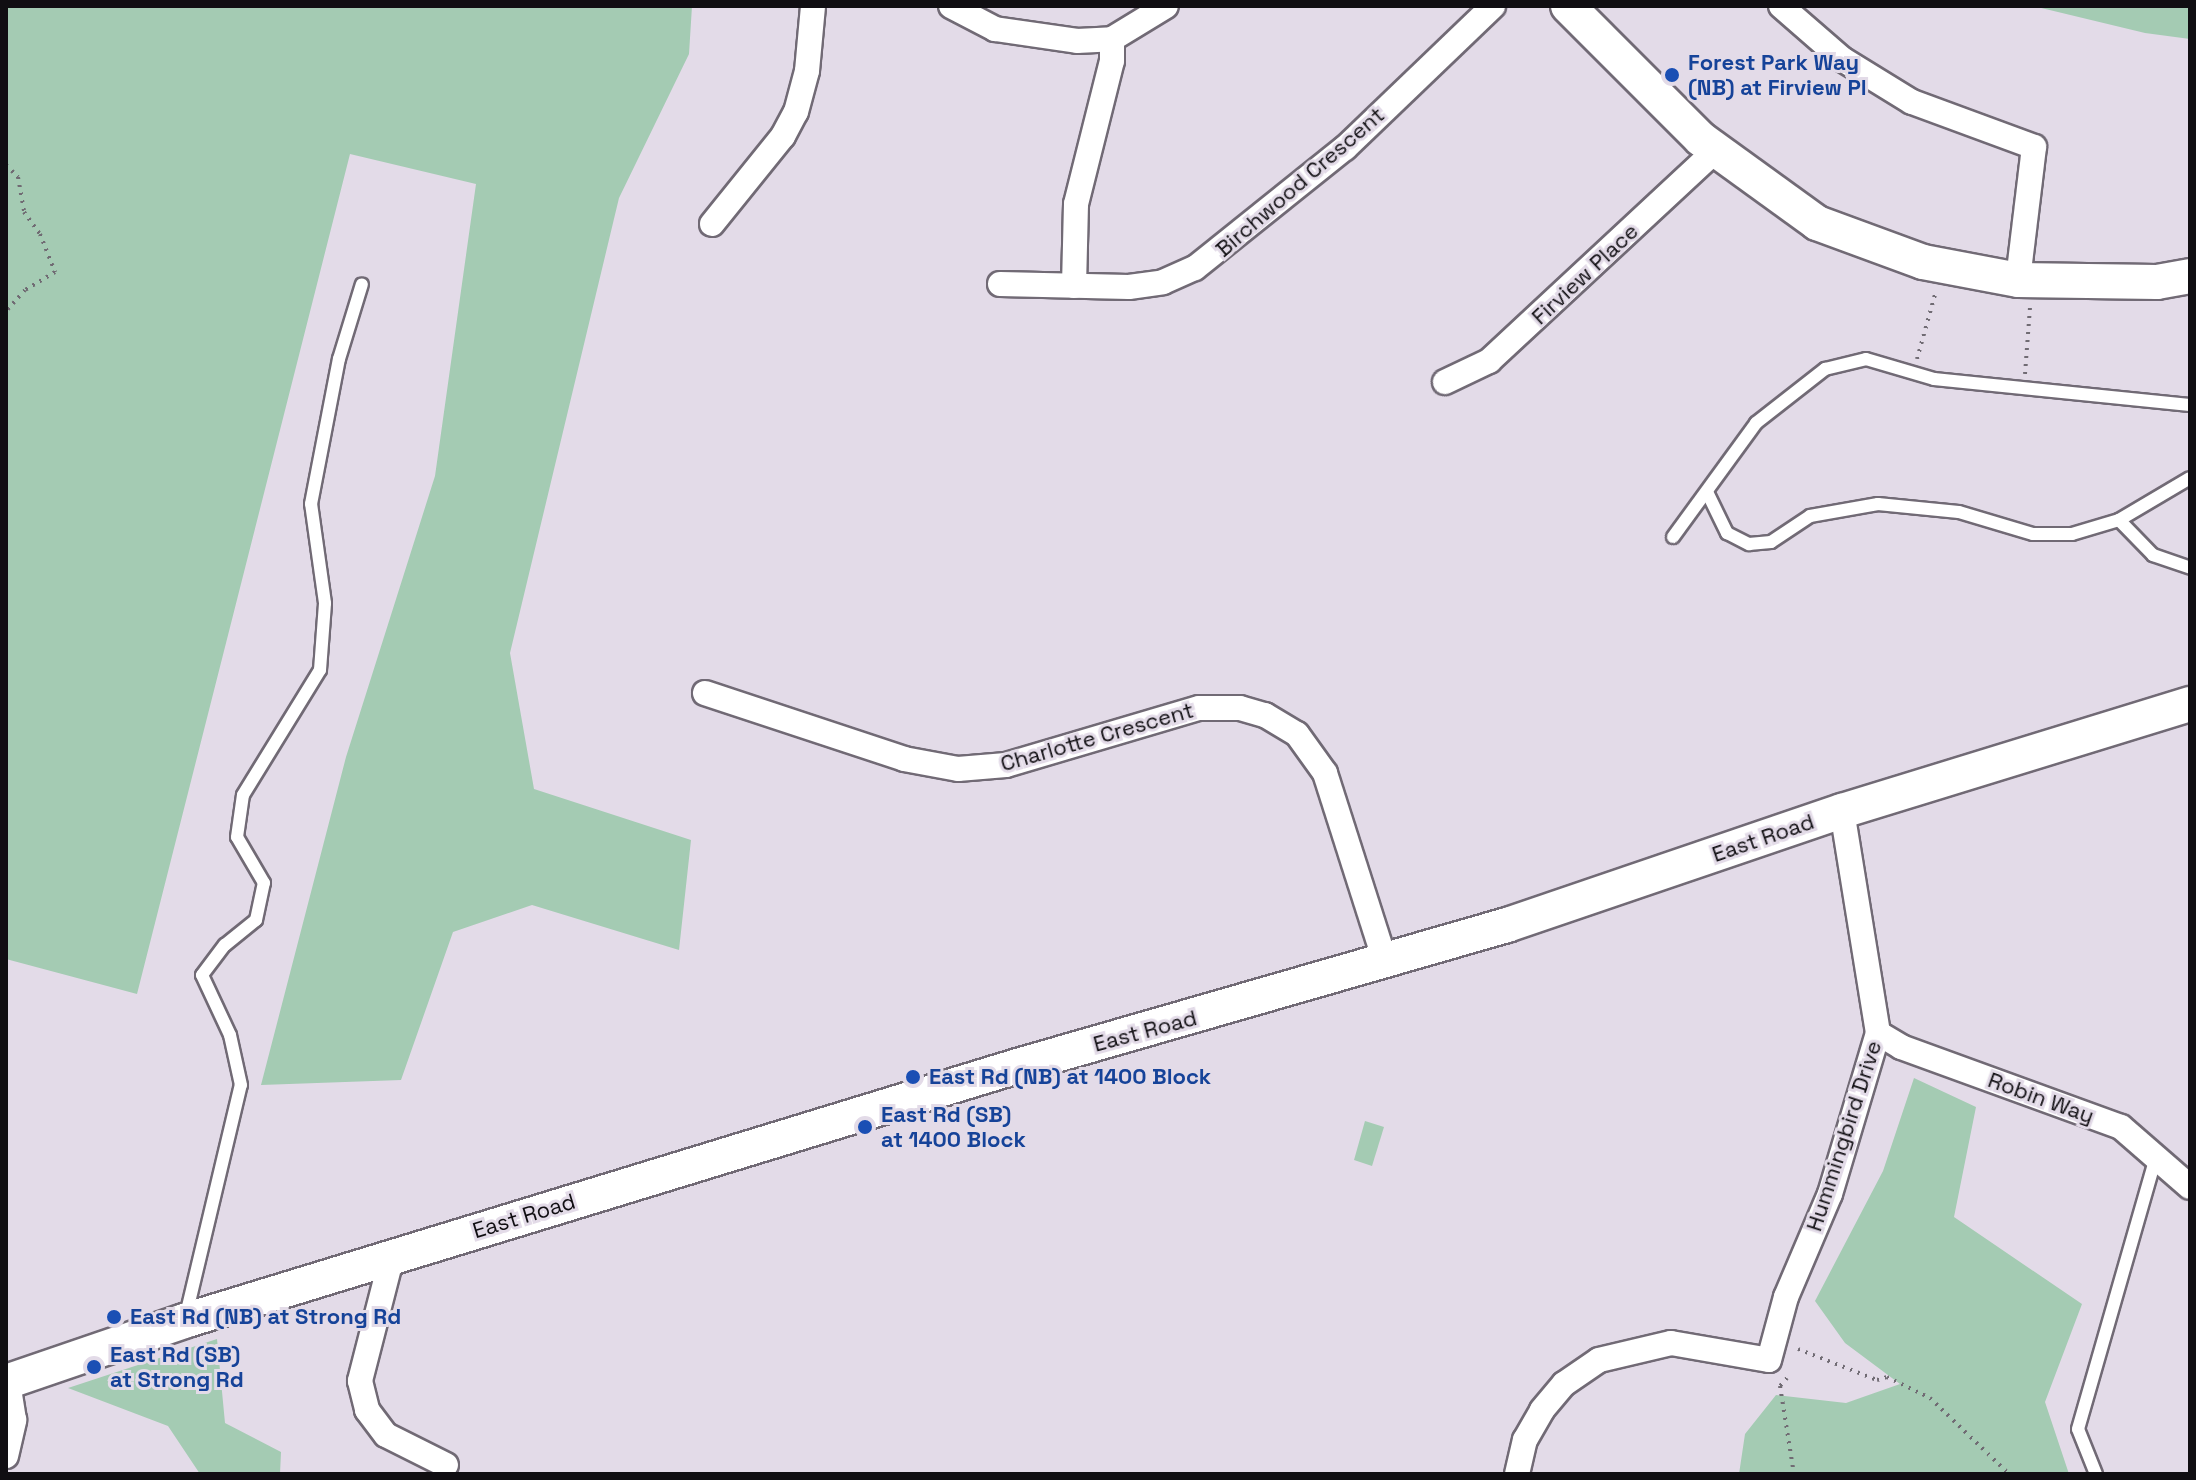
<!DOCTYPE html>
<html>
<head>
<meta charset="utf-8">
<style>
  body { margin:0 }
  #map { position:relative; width:2196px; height:1480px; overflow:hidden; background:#e3dbe8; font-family:"Space Grotesk",sans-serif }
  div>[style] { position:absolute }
  .green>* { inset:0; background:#a4cbb3 }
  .path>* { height:4px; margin-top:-2px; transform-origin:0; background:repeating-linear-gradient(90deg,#706b73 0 2px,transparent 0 8px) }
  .roads { filter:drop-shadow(2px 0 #716a75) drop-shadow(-2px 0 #716a75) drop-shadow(0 2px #716a75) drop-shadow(0 -2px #716a75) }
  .lane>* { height:12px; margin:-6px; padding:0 6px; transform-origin:6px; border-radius:6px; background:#fff }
  .street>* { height:24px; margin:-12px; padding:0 12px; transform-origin:12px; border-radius:12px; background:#fff }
  .secondary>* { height:34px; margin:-17px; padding:0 17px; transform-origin:17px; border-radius:17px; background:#fff }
  .dots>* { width:22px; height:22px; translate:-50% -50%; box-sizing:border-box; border:4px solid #e3dbe8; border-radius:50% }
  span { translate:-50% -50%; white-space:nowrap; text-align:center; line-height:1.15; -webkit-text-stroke:6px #e3dbe8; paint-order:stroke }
  .transit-label { font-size:22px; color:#164399; font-weight:700 }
  .left { translate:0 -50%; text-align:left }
  .street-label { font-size:22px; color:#100e12 }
  .frame { position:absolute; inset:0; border:8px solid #100e12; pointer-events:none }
</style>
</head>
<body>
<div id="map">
  <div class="green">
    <i style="clip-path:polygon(6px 6px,692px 6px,689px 54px,619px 198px,510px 653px,534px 789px,691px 840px,679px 950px,532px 905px,453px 932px,401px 1080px,261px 1085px,346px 757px,435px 476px,476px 184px,350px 154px,137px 994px,6px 959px)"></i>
    <i style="clip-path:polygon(2033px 6px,2190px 6px,2190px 39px,2145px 33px)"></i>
    <i style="clip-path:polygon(1914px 1078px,1976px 1107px,1954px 1217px,2082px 1304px,2045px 1402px,2069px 1474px,1739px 1474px,1745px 1434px,1776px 1395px,1846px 1403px,1900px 1384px,1845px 1343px,1815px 1301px,1883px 1171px)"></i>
    <i style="clip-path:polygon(1365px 1121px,1384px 1127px,1372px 1166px,1354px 1160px)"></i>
    <i style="clip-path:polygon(217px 1339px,225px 1423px,281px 1452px,280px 1474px,200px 1474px,168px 1426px,68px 1388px)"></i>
  </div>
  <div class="path">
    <i style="left:6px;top:165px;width:17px;rotate:45deg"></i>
    <i style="left:18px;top:177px;width:36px;rotate:80deg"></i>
    <i style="left:24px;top:212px;width:27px;rotate:54deg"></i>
    <i style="left:40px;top:234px;width:41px;rotate:68.5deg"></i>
    <i style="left:55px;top:272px;width:35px;rotate:149deg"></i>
    <i style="left:25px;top:290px;width:28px;rotate:132deg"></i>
    <i style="left:1917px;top:359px;width:71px;rotate:-74.4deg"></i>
    <i style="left:2025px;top:374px;width:67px;rotate:-85.7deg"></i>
    <i style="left:1798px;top:1349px;width:85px;rotate:21.4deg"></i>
    <i style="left:1877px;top:1380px;width:10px;rotate:-17deg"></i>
    <i style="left:1887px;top:1377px;width:48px;rotate:26deg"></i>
    <i style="left:1930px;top:1398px;width:110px;rotate:43.9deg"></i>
    <i style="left:1787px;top:1378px;width:11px;rotate:131deg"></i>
    <i style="left:1780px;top:1386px;width:89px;rotate:81deg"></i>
  </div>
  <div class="roads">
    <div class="lane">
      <i style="left:1707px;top:492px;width:46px;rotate:64deg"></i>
      <i style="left:1727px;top:533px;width:25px;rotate:27deg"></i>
      <i style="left:1749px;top:544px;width:22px;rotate:-5deg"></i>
      <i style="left:1771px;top:542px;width:47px;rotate:-33.7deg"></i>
      <i style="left:1810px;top:516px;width:69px;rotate:-10deg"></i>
      <i style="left:1878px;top:504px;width:81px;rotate:5.6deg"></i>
      <i style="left:1959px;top:512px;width:77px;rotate:16.6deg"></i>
      <i style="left:2033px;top:534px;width:39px"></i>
      <i style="left:2072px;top:534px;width:49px;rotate:-16.6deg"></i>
      <i style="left:2119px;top:520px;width:82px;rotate:-30.6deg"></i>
      <i style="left:2119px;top:520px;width:49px;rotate:45.8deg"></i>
      <i style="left:2153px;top:555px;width:39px;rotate:19deg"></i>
      <i style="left:1673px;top:537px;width:141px;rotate:-53.9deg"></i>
      <i style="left:1756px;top:423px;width:88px;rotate:-38deg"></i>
      <i style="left:1825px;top:369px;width:42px;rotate:-13.7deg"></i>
      <i style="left:1866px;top:359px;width:71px;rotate:16.4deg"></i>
      <i style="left:1934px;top:379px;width:257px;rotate:5.8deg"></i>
      <i style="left:186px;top:1315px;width:236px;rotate:-76.6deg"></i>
      <i style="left:241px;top:1085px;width:51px;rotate:-102.4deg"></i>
      <i style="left:230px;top:1035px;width:66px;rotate:-115deg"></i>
      <i style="left:202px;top:975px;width:38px;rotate:-53deg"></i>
      <i style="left:225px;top:945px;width:40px;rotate:-39deg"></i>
      <i style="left:256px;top:920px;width:38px;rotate:-78deg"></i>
      <i style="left:264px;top:883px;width:53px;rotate:-120.4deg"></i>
      <i style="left:237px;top:837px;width:42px;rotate:-81.9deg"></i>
      <i style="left:243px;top:795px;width:147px;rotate:-58.4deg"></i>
      <i style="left:320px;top:670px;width:67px;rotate:-85.7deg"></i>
      <i style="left:325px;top:603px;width:100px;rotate:-98deg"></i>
      <i style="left:311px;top:504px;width:148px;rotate:-79.1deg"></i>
      <i style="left:339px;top:359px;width:78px;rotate:-73deg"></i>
      <i style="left:2096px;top:1474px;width:48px;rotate:-111.8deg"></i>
      <i style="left:2078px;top:1429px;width:279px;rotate:-74deg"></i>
    </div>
    <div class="street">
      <i style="left:951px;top:6px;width:50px;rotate:27.6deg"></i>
      <i style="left:995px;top:29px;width:83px;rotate:8.3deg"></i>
      <i style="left:1077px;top:41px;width:35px;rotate:-3deg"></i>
      <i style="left:1112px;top:39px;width:63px;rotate:-31.4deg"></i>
      <i style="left:1781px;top:6px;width:81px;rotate:41deg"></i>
      <i style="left:1842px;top:59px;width:82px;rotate:31.6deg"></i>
      <i style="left:1912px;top:102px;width:130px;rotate:20.2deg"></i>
      <i style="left:2034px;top:147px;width:134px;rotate:96.9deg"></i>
      <i style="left:712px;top:224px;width:113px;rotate:-51.1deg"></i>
      <i style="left:783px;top:136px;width:27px;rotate:-62deg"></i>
      <i style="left:796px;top:112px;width:42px;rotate:-75deg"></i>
      <i style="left:807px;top:71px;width:65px;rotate:-84.7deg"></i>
      <i style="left:1000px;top:284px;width:129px;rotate:1.3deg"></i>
      <i style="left:1129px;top:287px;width:34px;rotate:-8deg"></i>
      <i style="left:1163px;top:282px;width:35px;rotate:-24deg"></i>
      <i style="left:1195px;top:268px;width:192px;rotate:-38.7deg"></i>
      <i style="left:1345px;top:148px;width:205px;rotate:-43.8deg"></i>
      <i style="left:1074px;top:286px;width:82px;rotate:-88.6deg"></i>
      <i style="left:1076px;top:204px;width:147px;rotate:-75.9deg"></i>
      <i style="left:1112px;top:61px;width:22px;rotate:-90deg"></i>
      <i style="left:1445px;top:382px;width:49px;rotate:-25.5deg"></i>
      <i style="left:1489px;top:361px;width:309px;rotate:-42.9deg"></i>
      <i style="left:705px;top:693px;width:210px;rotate:18.3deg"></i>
      <i style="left:904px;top:759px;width:55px;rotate:10.5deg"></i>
      <i style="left:958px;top:769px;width:48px;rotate:-4.8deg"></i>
      <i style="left:1006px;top:765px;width:201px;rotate:-16.5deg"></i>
      <i style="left:1199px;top:708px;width:41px"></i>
      <i style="left:1240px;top:708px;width:26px;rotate:16deg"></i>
      <i style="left:1265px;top:715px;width:37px;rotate:31deg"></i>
      <i style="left:1297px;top:734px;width:48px;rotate:54.3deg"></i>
      <i style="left:1325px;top:773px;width:197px;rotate:72.3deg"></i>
      <i style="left:1878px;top:1033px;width:27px;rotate:31deg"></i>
      <i style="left:1901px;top:1047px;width:234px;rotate:20deg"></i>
      <i style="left:2121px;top:1127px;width:91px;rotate:41deg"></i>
      <i style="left:392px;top:1256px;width:129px;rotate:104.4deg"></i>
      <i style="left:360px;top:1381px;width:30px;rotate:76deg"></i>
      <i style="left:367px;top:1410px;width:31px;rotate:53deg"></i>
      <i style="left:386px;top:1435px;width:67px;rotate:26.6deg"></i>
      <i style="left:6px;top:1456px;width:37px;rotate:-77deg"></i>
      <i style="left:14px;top:1420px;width:39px;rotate:-99deg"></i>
      <i style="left:1517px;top:1474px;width:35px;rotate:-77deg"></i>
      <i style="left:1525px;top:1440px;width:34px;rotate:-60deg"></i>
      <i style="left:1542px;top:1410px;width:34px;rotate:-50deg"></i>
      <i style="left:1564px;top:1384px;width:42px;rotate:-34.4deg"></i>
      <i style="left:1599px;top:1360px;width:74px;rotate:-13.3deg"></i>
      <i style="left:1671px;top:1343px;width:99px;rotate:9.8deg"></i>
      <i style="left:1769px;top:1360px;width:65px;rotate:-74.9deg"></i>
      <i style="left:1786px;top:1297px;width:112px;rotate:-66.9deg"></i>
      <i style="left:1830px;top:1194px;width:168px;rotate:-73.4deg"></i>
      <i style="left:1878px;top:1033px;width:225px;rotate:-99.2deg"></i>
    </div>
    <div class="secondary">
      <i style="left:1568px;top:6px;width:188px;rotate:45deg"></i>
      <i style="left:1701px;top:139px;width:143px;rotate:35.9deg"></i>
      <i style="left:1817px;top:223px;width:113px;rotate:20.2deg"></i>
      <i style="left:1923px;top:262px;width:97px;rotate:10.7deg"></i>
      <i style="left:2018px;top:280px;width:139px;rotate:0.8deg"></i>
      <i style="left:2157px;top:282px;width:34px;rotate:-10deg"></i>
      <i style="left:6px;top:1382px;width:188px;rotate:-18.9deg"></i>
      <i style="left:184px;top:1321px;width:875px;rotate:-17.01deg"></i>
      <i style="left:1021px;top:1065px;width:506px;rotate:-16.07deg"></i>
      <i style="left:1507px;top:925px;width:354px;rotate:-18.8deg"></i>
      <i style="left:1842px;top:811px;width:364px;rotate:-17.1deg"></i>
    </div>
  </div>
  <div class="dots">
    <i style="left:1672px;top:75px;background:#1a4fb4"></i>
    <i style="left:913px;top:1077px;background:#1a4fb4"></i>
    <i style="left:865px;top:1127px;background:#1a4fb4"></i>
    <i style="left:114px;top:1317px;background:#1a4fb4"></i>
    <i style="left:94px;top:1367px;background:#1a4fb4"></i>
  </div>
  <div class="transit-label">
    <span class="left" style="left:1688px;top:75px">Forest Park Way<br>(NB) at Firview Pl</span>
    <span class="left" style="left:929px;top:1077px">East Rd (NB) at 1400 Block</span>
    <span class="left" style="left:881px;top:1127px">East Rd (SB)<br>at 1400 Block</span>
    <span class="left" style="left:130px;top:1317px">East Rd (NB) at Strong Rd</span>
    <span class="left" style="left:110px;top:1367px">East Rd (SB)<br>at Strong Rd</span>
  </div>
  <div class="street-label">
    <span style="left:1300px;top:182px;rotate:-41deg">Birchwood Crescent</span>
    <span style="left:1585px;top:274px;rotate:-43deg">Firview Place</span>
    <span style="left:1097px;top:737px;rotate:-16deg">Charlotte Crescent</span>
    <span style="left:1763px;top:838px;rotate:-19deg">East Road</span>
    <span style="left:1145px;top:1031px;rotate:-15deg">East Road</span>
    <span style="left:2041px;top:1098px;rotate:20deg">Robin Way</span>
    <span style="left:1844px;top:1136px;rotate:-72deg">Hummingbird Drive</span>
    <span style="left:524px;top:1216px;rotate:-17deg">East Road</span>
  </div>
  <div class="frame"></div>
</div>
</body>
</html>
